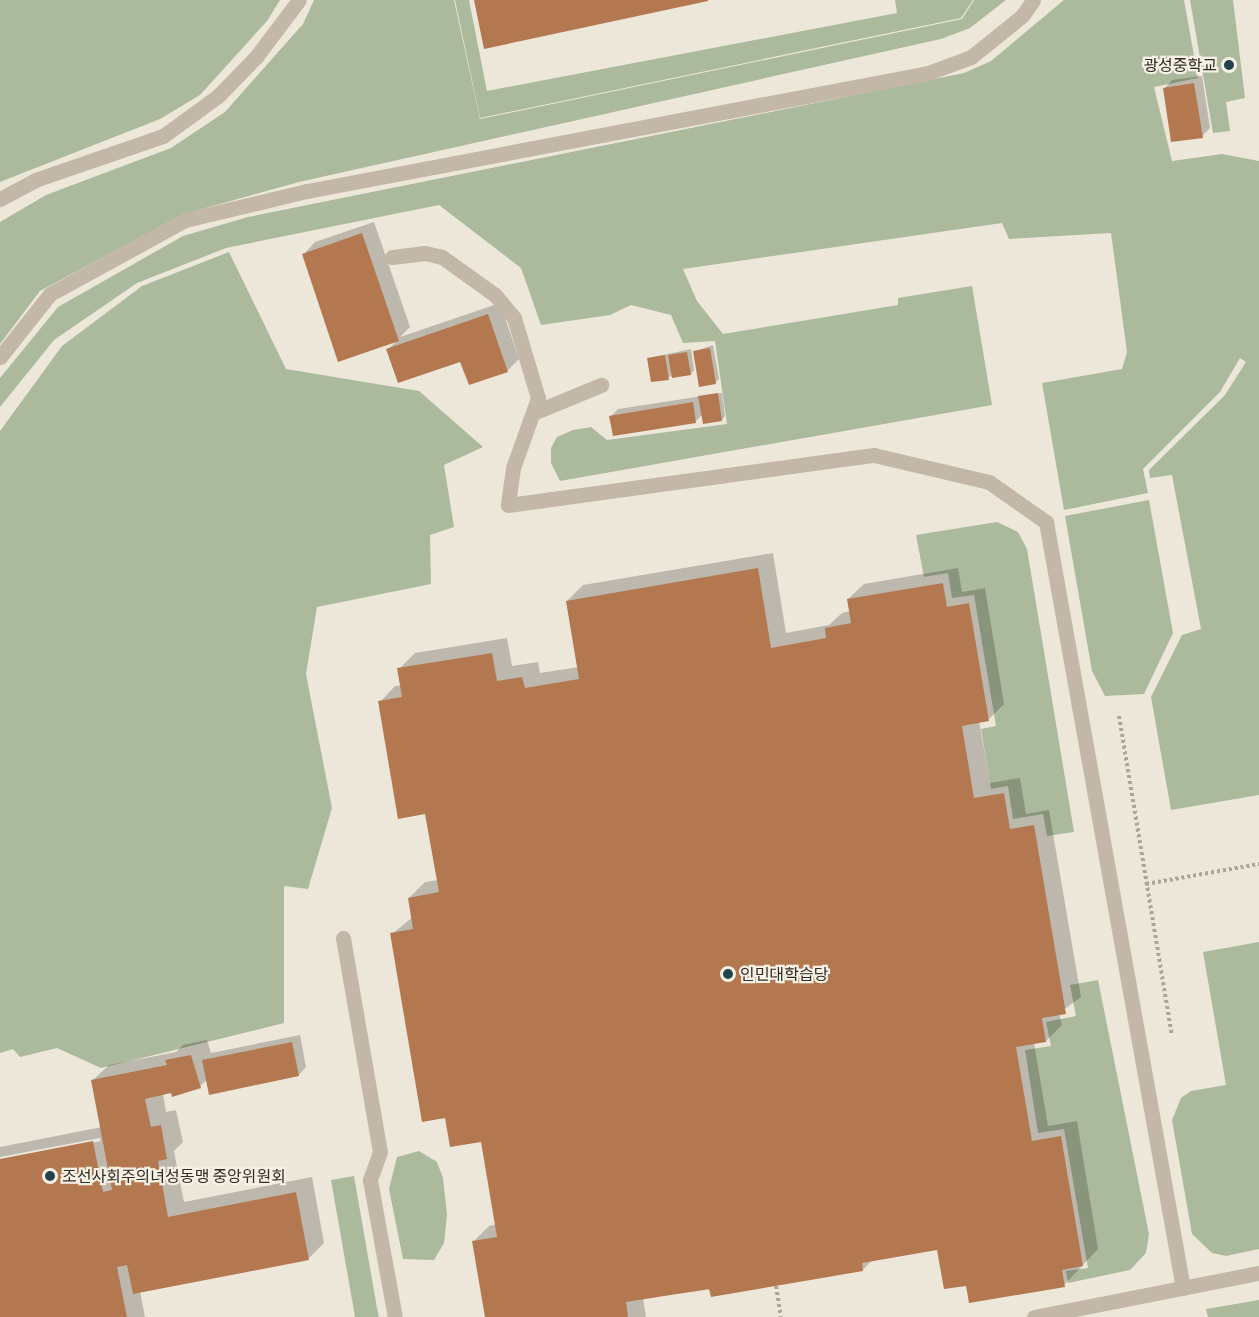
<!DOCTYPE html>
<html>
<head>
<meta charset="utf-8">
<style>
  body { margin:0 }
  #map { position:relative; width:1259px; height:1317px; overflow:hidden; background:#ede7da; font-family:Manrope,"Noto Sans KR",sans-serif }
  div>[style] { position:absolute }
  .green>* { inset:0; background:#abba9c }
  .shadow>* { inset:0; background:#0003 }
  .building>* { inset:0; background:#b47850 }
  .path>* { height:4px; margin-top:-2px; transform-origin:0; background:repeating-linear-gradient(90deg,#afa392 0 3px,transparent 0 6px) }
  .minor>* { height:15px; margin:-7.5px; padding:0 7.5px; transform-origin:7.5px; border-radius:7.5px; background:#c3b8a8 }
  .dots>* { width:16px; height:16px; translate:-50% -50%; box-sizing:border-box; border:3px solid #f6f1e5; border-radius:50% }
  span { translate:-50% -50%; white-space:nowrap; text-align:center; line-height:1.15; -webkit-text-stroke:4.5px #f6f1e5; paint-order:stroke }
  .poi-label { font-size:16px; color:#312c27 }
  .right { translate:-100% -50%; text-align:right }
  .left { translate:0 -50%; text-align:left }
</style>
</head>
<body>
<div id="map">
  <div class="green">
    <i style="clip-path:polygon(0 0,280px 0,267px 21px,200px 95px,160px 119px,0 182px)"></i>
    <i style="clip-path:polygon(314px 0,454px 0,480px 119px,962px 19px,974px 0,1006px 0,970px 28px,941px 39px,299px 182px,184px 214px,40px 291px,0 344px,0 222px,46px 195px,171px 148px,225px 112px,303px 24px)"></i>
    <i style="clip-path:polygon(455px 0,469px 0,487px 91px,897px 13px,895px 0,973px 0,961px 18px,480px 118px)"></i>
    <i style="clip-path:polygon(1064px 0,1184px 0,1198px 78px,1154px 87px,1172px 161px,1222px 154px,1259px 161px,1259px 795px,1171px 810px,1151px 697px,1182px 635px,1201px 629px,1172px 475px,1150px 478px,1149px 470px,1225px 395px,1246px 362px,1240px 358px,1220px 392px,1143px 469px,1148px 493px,1064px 510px,1042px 383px,1122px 369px,1127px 352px,1111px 233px,1009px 239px,1002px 223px,683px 269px,697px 301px,723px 334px,898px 305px,898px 298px,972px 286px,992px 405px,560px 481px,551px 463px,551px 448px,557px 437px,573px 430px,591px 427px,607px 440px,727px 424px,715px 341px,683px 343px,671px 315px,631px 305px,610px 315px,541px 325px,521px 268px,439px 205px,226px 248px,137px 283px,54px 340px,0 407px,0 378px,58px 307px,183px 236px,248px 217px,964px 73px,991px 61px)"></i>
    <i style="clip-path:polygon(1190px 0,1233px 0,1245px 98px,1226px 102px,1230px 131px,1213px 133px)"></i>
    <i style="clip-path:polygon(229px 252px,286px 369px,419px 391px,483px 447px,444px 465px,454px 527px,430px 535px,431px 584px,317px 607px,306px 674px,332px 808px,308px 889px,284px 886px,284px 1023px,101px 1068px,57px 1048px,20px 1057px,13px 1049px,0 1053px,0 431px,62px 346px,142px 286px)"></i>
    <i style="clip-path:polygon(1149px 500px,1173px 633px,1144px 694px,1105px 696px,1092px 671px,1065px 516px)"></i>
    <i style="clip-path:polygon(997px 522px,1018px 532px,1027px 549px,1074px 832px,1047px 836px,1043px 814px,1013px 819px,1008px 786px,991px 789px,981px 729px,996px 726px,974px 595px,952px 598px,948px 573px,924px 577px,916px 535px)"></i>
    <i style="clip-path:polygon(1259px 942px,1259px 1249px,1226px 1256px,1212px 1253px,1192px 1234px,1172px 1120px,1181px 1098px,1191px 1091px,1226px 1085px,1203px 952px)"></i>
    <i style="clip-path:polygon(1098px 980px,1149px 1234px,1146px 1253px,1130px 1270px,1068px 1283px,1066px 1271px,1088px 1268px,1064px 1129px,1038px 1133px,1025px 1050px,1051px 1046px,1046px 1022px,1076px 1016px,1070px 985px)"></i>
    <i style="clip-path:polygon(419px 1151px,437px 1162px,443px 1178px,447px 1215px,444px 1243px,434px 1260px,403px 1259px,389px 1189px,397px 1157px)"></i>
    <i style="clip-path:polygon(354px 1176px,377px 1308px,379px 1317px,355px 1317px,354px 1311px,331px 1180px)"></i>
    <i style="clip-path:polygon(1259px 1300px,1259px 1317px,1208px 1317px,1206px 1309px)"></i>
  </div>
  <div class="shadow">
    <i style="clip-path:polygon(1202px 76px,1210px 128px,1202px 136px,1165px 88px,1172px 80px)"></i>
    <i style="clip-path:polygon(374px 222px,410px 327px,400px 337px,500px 303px,519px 359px,507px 371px,388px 349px,398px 340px,304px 254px,315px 242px)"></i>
    <i style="clip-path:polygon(713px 345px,719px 379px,715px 383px,695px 351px)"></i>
    <i style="clip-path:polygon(691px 349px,694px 370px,691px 374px,673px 374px,668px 378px,649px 358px)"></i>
    <i style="clip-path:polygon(722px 393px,725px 416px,722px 420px,703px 414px,696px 421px,611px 416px,618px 409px)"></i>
    <i style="clip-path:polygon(773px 553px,786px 633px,829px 625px,842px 613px,850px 611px,848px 599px,864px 584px,958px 568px,962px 592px,985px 588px,1004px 704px,988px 720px,979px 721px,990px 783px,1020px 778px,1026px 814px,1049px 810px,1081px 997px,1059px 1013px,1062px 1025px,1046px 1041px,1034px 1043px,1048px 1126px,1077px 1121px,1098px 1249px,1064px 1285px,968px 1284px,938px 1248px,873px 1259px,863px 1270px,643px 1298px,646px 1317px,486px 1317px,473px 1242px,489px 1226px,497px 1224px,482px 1140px,446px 1116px,392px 934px,413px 917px,409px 898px,425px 882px,438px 880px,427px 812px,380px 702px,395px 686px,402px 685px,399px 669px,415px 653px,507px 638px,512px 666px,538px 662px,540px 673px,579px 667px,567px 601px,583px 585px)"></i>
    <i style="clip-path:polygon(300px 1035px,306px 1067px,299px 1075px,208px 1079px,200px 1086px,163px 1094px,166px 1112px,176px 1110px,183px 1142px,174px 1151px,184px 1202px,312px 1177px,324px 1243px,308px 1259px,140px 1291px,145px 1317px,0 1317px,0 1161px,101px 1141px,100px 1138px,0 1157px,0 1147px,102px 1127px,93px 1080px,109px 1065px,176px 1052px,183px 1045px,207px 1040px,211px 1053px)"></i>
  </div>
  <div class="building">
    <i style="clip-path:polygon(474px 0,708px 0,708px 1px,484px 49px)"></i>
    <i style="clip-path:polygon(1194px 83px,1203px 138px,1171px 142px,1163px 88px)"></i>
    <i style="clip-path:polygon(362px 233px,399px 341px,338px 362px,302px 254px)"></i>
    <i style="clip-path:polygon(488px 314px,508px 372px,469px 385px,460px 362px,398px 383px,386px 349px)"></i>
    <i style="clip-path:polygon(710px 348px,716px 384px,699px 387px,693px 351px)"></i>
    <i style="clip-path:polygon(687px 352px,691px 375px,672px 378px,668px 355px)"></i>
    <i style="clip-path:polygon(665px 355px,669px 380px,651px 382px,647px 358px)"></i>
    <i style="clip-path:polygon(718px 393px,722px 421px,703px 424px,698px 396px)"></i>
    <i style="clip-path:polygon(693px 402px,696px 423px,613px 436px,609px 416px)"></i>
    <i style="clip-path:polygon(758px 568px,771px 648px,826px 638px,825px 628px,851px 623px,847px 599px,943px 583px,947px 607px,969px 603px,989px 721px,962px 726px,974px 798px,1004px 793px,1010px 829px,1034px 825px,1066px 1014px,1042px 1018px,1046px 1042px,1016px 1047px,1032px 1141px,1061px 1136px,1083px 1266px,1062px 1270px,1065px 1287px,969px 1303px,966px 1286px,944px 1289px,937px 1250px,862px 1263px,863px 1271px,711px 1297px,709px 1289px,626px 1302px,628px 1317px,485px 1317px,472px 1241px,497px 1237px,481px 1142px,450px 1147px,445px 1118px,422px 1122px,390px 933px,413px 929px,408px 898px,439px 892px,425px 814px,398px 819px,378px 701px,402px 697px,397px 668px,492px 653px,497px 681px,522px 677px,525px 688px,579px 679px,566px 601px)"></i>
    <i style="clip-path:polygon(292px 1042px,299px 1076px,209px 1095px,202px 1060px)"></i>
    <i style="clip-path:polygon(191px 1055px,201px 1088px,172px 1097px,171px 1093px,145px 1099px,151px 1127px,161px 1125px,167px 1159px,158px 1161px,168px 1217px,296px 1192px,309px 1260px,133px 1294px,127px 1265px,117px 1267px,127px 1317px,0 1317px,0 1159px,93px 1141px,103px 1192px,112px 1190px,91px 1080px,167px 1065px,165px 1060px)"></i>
  </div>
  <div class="path">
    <i style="left:1119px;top:716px;width:323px;rotate:80.6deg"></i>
    <i style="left:1146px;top:884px;width:115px;rotate:-10deg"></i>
    <i style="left:776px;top:1286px;width:31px;rotate:81deg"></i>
  </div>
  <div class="minor">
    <i style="left:0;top:199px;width:40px;rotate:-28deg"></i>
    <i style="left:35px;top:180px;width:135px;rotate:-19deg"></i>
    <i style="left:163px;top:136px;width:68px;rotate:-36deg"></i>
    <i style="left:218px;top:96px;width:54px;rotate:-45.7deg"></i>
    <i style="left:256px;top:57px;width:71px;rotate:-53deg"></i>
    <i style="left:392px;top:257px;width:33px;rotate:-7deg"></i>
    <i style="left:425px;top:253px;width:17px;rotate:13deg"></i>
    <i style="left:442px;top:257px;width:65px;rotate:35.6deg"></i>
    <i style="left:495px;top:295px;width:30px;rotate:50deg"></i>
    <i style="left:514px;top:318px;width:84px;rotate:73.3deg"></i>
    <i style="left:538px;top:398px;width:74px;rotate:109.7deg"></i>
    <i style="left:513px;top:468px;width:37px;rotate:98deg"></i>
    <i style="left:508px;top:505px;width:369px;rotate:-7.8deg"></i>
    <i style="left:874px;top:455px;width:118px;rotate:13.2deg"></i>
    <i style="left:989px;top:482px;width:70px;rotate:35.1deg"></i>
    <i style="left:1046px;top:522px;width:778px;rotate:79.86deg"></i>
    <i style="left:0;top:357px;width:80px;rotate:-51.6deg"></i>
    <i style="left:50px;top:294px;width:154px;rotate:-28.7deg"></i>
    <i style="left:185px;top:220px;width:125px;rotate:-13.4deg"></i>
    <i style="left:307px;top:191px;width:632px;rotate:-10.76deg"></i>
    <i style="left:928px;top:73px;width:46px;rotate:-20.4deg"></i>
    <i style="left:971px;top:57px;width:65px;rotate:-38.8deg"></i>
    <i style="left:1022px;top:16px;width:19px;rotate:-55deg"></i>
    <i style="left:533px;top:413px;width:74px;rotate:-22.4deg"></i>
    <i style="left:343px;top:938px;width:217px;rotate:80.2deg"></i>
    <i style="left:380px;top:1152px;width:30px;rotate:110deg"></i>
    <i style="left:370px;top:1180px;width:139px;rotate:79.7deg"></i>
    <i style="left:1034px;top:1317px;width:229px;rotate:-11.1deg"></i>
  </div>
  <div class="dots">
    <i style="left:1229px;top:65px;background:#22434c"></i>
    <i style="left:728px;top:974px;background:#22434c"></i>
    <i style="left:50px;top:1176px;background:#22434c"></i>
  </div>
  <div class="poi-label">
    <span class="right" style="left:1217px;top:65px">광성중학교</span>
    <span class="left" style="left:740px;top:974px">인민대학습당</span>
    <span class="left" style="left:62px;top:1176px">조선사회주의녀성동맹 중앙위원회</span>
  </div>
</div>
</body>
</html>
